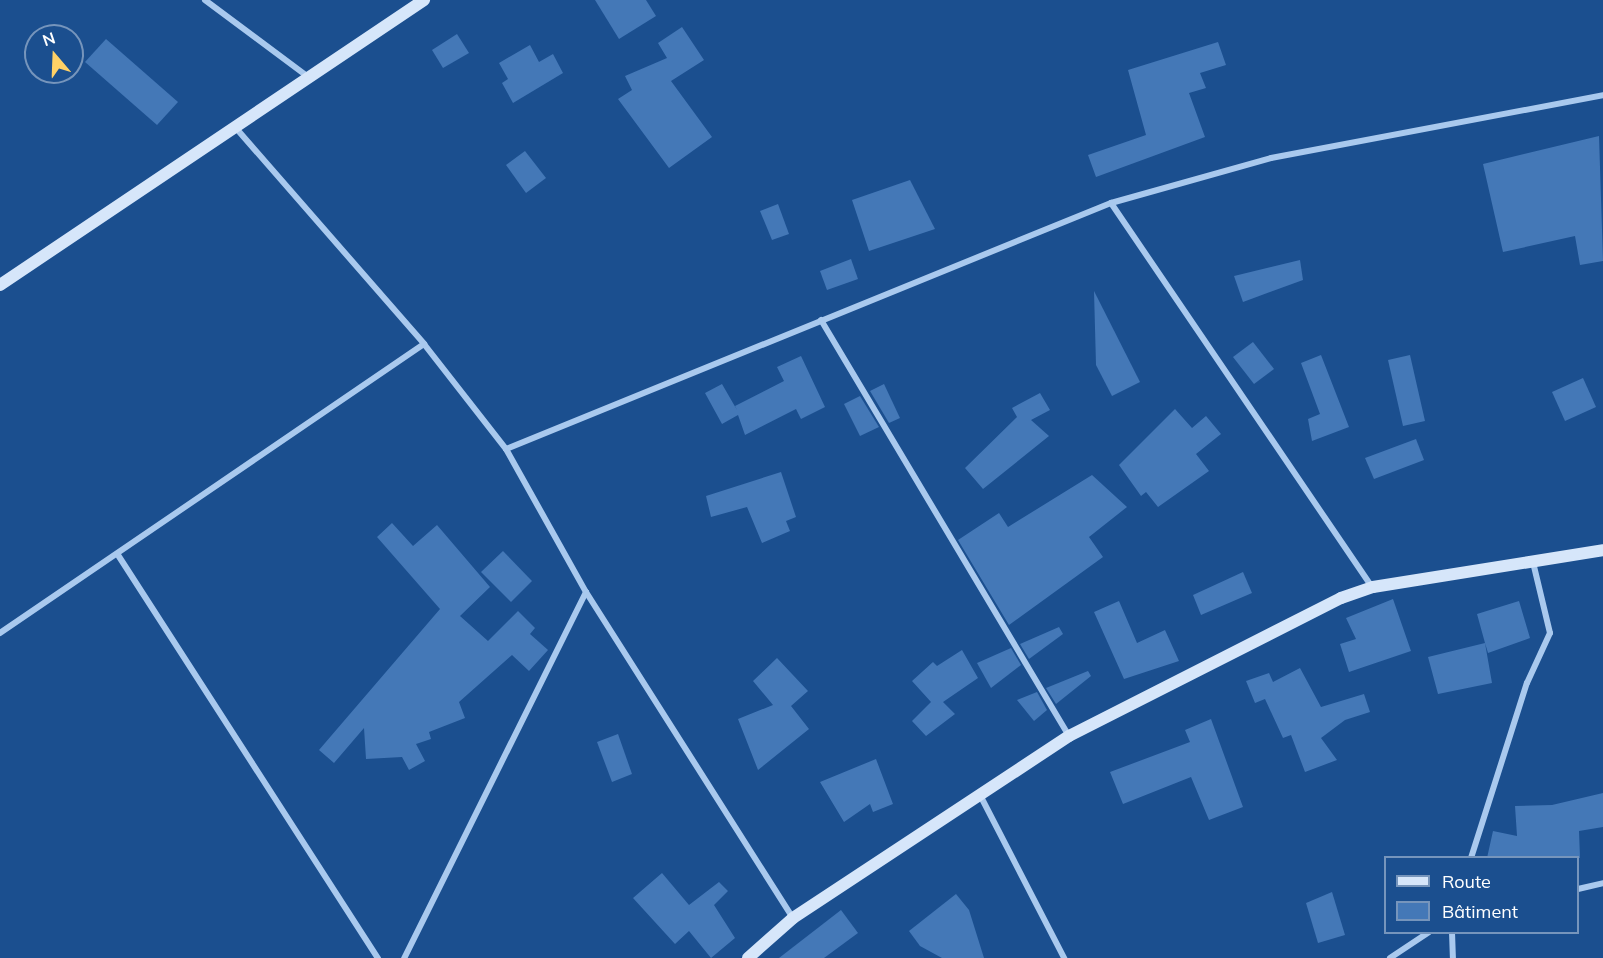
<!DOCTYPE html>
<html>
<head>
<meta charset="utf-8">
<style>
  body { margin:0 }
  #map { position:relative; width:1603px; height:958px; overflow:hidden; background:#1b4f8f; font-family:Mulish,sans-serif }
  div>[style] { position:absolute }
  .building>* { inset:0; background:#4478b7 }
  .street>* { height:6px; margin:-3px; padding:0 3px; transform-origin:3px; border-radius:3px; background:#a9c9ee }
  .secondary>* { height:12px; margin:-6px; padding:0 6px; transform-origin:6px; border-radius:6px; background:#d6e6fa }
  span { translate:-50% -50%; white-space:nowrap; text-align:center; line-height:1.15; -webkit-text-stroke:6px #1b4f8f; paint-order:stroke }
  .legend { position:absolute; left:1384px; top:856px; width:195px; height:78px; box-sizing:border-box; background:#1b4f8f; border:2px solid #7695bc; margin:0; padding:8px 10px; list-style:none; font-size:18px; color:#fff }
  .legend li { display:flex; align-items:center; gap:12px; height:30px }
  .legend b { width:30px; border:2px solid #7695bc }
  .north { position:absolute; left:24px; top:24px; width:60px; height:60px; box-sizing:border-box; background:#1b4f8f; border:2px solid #7695bc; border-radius:50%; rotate:341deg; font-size:16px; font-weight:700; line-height:24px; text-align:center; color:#fff }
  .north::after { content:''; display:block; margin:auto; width:21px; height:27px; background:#ffd166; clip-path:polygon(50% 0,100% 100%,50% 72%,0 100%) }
</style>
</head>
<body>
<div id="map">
  <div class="building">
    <i style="clip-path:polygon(595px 0,646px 0,656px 16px,619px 39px)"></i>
    <i style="clip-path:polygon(682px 27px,704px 60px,671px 81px,712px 137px,669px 168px,618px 99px,632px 90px,625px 76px,667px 58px,658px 43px)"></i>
    <i style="clip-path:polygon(457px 34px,469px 53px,443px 68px,432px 50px)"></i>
    <i style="clip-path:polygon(106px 39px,178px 102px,157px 125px,85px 62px)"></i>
    <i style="clip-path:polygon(1218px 42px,1226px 65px,1200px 73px,1206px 88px,1189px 93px,1205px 137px,1096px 177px,1088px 155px,1146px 135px,1128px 70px)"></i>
    <i style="clip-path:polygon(530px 45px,539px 62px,553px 54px,563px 73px,513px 103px,502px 83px,508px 79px,499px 63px)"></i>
    <i style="clip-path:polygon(1599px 136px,1603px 261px,1580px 265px,1575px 236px,1503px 252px,1483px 164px)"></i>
    <i style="clip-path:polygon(525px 151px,546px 178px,526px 193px,506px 165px)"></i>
    <i style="clip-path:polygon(910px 180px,935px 229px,869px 251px,852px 200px)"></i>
    <i style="clip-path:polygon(778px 204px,789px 234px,772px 240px,760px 211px)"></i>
    <i style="clip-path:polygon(851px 259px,858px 279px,827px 290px,820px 271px)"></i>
    <i style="clip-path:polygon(1300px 260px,1303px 280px,1243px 302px,1234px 276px)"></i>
    <i style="clip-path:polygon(1094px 291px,1140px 382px,1112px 396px,1096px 365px)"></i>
    <i style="clip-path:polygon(1253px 342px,1274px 369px,1254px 384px,1233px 357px)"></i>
    <i style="clip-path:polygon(1321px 355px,1349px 427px,1312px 441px,1308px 419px,1320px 414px,1301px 363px)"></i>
    <i style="clip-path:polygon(1410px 355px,1425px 421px,1403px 426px,1388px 360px)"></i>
    <i style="clip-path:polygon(801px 356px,825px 407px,801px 419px,796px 409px,745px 435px,738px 415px,722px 424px,705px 393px,722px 384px,737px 410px,735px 406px,784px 381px,777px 367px)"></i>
    <i style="clip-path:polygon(1583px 378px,1596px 407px,1565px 421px,1552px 392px)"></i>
    <i style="clip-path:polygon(884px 384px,900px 418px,889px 423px,870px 391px)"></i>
    <i style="clip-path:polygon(1040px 393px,1050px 410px,1031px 420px,1049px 436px,983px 489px,965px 468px,1017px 417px,1012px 408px)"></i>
    <i style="clip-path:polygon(860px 396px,879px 427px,860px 436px,844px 404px)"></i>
    <i style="clip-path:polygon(1175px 409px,1192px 428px,1206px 416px,1221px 434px,1196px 454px,1209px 471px,1158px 507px,1146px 492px,1141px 496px,1119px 465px)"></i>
    <i style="clip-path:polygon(1416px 439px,1424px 460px,1374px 479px,1365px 458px)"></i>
    <i style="clip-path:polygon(781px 472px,796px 517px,786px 521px,790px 531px,762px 543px,747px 507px,711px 517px,706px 496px)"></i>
    <i style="clip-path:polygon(1092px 475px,1127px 507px,1089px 537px,1103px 557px,1009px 625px,958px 540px,999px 513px,1008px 527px)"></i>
    <i style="clip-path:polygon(392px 523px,413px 546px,437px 525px,490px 587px,460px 616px,488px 641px,518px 611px,535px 628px,530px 634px,548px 650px,529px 671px,512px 655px,459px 702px,465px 718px,429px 732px,431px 739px,416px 744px,425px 761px,409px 770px,402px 757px,366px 759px,364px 728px,334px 763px,319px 750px,440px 609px,377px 537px)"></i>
    <i style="clip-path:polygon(503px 551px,532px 581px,511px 602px,481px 572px)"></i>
    <i style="clip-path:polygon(1243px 572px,1252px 593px,1201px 615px,1193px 595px)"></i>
    <i style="clip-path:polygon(1393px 599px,1411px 651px,1349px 672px,1340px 644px,1356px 639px,1346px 618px)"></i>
    <i style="clip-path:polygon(1119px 601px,1137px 643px,1165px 630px,1179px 661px,1124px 679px,1094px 612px)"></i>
    <i style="clip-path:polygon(1519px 601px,1530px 638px,1488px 653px,1485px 643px,1492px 683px,1438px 694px,1428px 657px,1485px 643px,1477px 614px)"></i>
    <i style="clip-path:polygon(1059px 627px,1063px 634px,1029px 659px,1020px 644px)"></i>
    <i style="clip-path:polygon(1011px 648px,1021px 665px,991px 688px,977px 663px)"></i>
    <i style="clip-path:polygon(962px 650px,978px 678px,943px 702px,955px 714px,926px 736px,912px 721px,931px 702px,912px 681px,933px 662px,937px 666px)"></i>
    <i style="clip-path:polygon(777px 658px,808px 691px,791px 706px,809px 729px,758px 770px,738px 719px,773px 705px,753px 681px)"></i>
    <i style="clip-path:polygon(1300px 668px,1321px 707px,1364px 694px,1370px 712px,1345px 720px,1321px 738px,1337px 760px,1305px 772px,1291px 735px,1283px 738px,1265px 699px,1255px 703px,1246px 681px,1269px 673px,1273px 682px)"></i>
    <i style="clip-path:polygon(1088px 671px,1091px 676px,1056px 704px,1046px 688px)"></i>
    <i style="clip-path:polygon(1037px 692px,1047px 710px,1034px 721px,1017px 700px)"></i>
    <i style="clip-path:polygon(1211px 719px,1243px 807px,1209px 820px,1191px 777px,1123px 804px,1110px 772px,1190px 742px,1185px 730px)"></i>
    <i style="clip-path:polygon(618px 734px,632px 774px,612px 782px,597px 742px)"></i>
    <i style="clip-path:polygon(876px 759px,893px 804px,873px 812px,870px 804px,844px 822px,820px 782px)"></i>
    <i style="clip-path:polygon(1603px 793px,1603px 827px,1579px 831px,1580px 858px,1487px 858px,1493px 831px,1517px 836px,1515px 806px,1552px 805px)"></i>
    <i style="clip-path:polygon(662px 873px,689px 905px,719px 882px,728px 891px,714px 905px,735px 938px,711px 958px,689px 931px,675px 944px,633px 898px)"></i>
    <i style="clip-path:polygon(1332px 892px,1345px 935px,1318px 943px,1306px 903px)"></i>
    <i style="clip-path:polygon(956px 894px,969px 910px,984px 958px,942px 958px,920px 946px,909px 931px)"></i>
    <i style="clip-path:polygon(841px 910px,858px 933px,824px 958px,779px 958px)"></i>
  </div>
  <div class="street">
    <i style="left:205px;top:0;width:127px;rotate:36.7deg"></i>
    <i style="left:235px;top:127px;width:288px;rotate:48.9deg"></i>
    <i style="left:1111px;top:203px;width:464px;rotate:55.8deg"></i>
    <i style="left:821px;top:320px;width:484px;rotate:59.2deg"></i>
    <i style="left:506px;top:449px;width:653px;rotate:-22.13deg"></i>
    <i style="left:1111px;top:203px;width:166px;rotate:-15.7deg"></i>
    <i style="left:1271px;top:158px;width:338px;rotate:-10.7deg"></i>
    <i style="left:118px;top:555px;width:480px;rotate:57.2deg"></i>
    <i style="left:586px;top:592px;width:386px;rotate:57.6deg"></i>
    <i style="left:0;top:633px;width:513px;rotate:-34.28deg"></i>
    <i style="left:424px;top:344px;width:133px;rotate:52deg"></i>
    <i style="left:506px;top:449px;width:164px;rotate:60.8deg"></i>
    <i style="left:586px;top:592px;width:409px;rotate:116.4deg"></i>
    <i style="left:979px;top:793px;width:186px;rotate:62.7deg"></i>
    <i style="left:1471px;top:858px;width:184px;rotate:-72.3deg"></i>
    <i style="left:1527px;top:683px;width:55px;rotate:-65.3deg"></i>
    <i style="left:1550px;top:633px;width:73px;rotate:-103.5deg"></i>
    <i style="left:1578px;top:889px;width:26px;rotate:-13deg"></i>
    <i style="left:1452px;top:932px;width:26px;rotate:88deg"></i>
    <i style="left:1390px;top:958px;width:47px;rotate:-33.7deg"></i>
  </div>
  <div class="secondary">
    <i style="left:0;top:285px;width:511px;rotate:-33.91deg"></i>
    <i style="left:748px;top:958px;width:60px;rotate:-41.6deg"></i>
    <i style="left:793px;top:918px;width:331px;rotate:-33.4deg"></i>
    <i style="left:1069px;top:736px;width:305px;rotate:-26.9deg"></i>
    <i style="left:1341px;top:598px;width:34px;rotate:-19deg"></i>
    <i style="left:1373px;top:587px;width:233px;rotate:-9.1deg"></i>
  </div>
  <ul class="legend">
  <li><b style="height:8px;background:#d6e6fa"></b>Route</li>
  <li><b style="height:16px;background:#4478b7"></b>Bâtiment</li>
  </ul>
  <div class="north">N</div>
</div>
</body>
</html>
